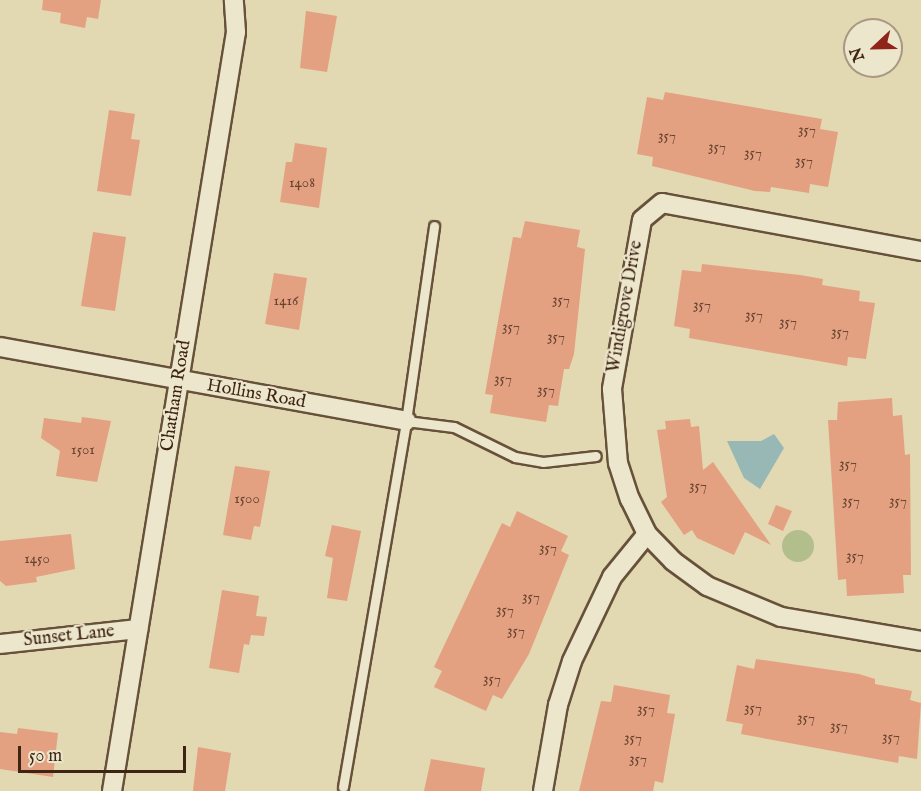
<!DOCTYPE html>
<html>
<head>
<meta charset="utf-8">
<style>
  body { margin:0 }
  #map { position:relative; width:921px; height:791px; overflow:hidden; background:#e2d8b1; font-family:"IM FELL English",serif }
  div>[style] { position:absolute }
  .green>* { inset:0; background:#b2bf8c }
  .round { border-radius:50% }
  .water>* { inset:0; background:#98b8b6 }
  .building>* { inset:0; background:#e3a182 }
  .roads { filter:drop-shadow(2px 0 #67513a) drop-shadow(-2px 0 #67513a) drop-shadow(0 2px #67513a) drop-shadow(0 -2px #67513a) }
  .service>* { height:9px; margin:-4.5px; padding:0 4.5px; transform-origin:4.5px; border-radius:4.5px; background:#ece6cc }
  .minor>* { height:18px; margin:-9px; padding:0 9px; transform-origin:9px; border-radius:9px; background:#ece6cc }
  span { translate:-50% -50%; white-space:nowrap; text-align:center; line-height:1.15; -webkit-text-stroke:4.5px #ece6cc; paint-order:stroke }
  .number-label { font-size:15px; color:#67432f }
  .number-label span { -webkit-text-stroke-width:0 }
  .street-label { font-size:18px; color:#3e2413 }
  .north { position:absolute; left:843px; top:18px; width:60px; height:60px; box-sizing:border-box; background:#ece6cc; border:2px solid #a69882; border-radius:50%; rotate:248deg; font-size:16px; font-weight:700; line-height:24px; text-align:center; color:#3e2413 }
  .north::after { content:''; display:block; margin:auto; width:21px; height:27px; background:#8f2418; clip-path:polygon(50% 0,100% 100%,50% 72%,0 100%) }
  .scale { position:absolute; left:18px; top:746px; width:168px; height:27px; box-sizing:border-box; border:3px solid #3e2413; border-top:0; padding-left:8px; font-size:18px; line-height:21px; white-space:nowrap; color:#3e2413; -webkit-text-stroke:4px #ece6cc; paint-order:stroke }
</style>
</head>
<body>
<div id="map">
  <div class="green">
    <i class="round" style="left:782px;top:530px;width:32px;height:32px"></i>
  </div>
  <div class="water">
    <i style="clip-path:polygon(774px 434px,784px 448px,760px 489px,744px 478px,727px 441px,761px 441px)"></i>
  </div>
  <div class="building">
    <i style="clip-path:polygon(43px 0,101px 0,98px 19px,87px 17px,85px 28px,60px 23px,61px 13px,42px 10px)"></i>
    <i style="clip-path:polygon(306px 11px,337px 16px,327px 72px,300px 68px)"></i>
    <i style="clip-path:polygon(665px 92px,822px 119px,820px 129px,838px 132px,828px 187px,810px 184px,809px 193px,771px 187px,770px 192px,755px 191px,652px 166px,653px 157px,637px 154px,647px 97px,663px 100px)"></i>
    <i style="clip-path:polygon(109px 110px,135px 114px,131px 139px,140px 140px,131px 196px,97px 191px)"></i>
    <i style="clip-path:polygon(295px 143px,327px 148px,319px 208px,280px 202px,286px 162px,292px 162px)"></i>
    <i style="clip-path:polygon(525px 221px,580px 230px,577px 247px,585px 249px,574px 354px,569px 369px,564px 369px,558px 406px,549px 405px,546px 422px,490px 413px,493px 395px,485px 394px,513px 237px,521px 238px)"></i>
    <i style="clip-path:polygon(93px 232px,126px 237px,115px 311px,81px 306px)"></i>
    <i style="clip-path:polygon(702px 264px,800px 275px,823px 279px,822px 285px,860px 291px,859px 301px,875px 303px,866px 359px,848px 357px,847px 366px,689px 338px,690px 329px,674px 326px,682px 270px,701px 272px)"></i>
    <i style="clip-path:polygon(274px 273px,307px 278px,299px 330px,265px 324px)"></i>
    <i style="clip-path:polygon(892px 398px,893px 416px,902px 415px,905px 455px,910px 454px,911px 575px,903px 575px,904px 593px,847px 596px,846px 579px,838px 580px,828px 420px,837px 420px,838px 402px)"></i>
    <i style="clip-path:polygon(82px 417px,111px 421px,97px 482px,56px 476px,60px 451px,41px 438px,44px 418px,81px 423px)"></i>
    <i style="clip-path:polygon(690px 419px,691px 427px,699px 426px,703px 470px,713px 462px,771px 545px,745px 532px,734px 555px,697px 538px,692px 530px,684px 535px,661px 502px,667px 497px,657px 430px,666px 429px,665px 421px)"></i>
    <i style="clip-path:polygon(235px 466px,270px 471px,260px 527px,254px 526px,251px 540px,223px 535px)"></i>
    <i style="clip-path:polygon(776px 505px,792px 511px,783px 531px,768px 524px)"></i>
    <i style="clip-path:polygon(517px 511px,568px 536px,561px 551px,569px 555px,529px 654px,502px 699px,493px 695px,486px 711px,434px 687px,442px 671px,434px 667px,502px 523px,510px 527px)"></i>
    <i style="clip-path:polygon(332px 525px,361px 531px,347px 601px,327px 598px,333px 558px,325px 556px)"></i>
    <i style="clip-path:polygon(71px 534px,75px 569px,36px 577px,37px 582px,6px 586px,0 581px,0 541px)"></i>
    <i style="clip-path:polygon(222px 590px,259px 596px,256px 616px,267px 617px,264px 636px,251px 635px,249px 645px,244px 644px,239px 673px,209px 668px)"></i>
    <i style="clip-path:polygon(756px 659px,859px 674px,875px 679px,875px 684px,912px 691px,910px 700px,921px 703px,917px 759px,899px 756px,898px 763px,741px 734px,743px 724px,726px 721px,737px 665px,754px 669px)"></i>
    <i style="clip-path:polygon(614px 685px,670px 695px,667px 713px,675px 714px,663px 783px,655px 781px,653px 791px,579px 791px,601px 701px,611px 702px)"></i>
    <i style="clip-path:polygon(18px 728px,58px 733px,53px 777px,0 769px,0 732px,17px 734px)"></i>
    <i style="clip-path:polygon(198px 747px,231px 753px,225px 791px,193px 791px)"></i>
    <i style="clip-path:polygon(431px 759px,485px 768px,481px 791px,424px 791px)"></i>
  </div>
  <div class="roads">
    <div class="service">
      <i style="left:406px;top:421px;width:48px;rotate:7.1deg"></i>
      <i style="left:454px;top:427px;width:68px;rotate:26.2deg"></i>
      <i style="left:515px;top:457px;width:28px;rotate:10deg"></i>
      <i style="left:543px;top:462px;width:53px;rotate:-6.5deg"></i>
      <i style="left:343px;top:787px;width:371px;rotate:-80.2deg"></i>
      <i style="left:406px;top:421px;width:197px;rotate:-81.8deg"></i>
    </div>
    <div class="minor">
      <i style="left:921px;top:251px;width:263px;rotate:-169.5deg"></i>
      <i style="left:662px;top:203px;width:26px;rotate:140deg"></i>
      <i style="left:642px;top:220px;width:172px;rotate:100.1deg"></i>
      <i style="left:612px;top:389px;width:74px;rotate:85.4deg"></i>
      <i style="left:618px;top:463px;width:38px;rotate:72deg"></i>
      <i style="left:630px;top:499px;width:39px;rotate:64deg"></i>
      <i style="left:647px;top:534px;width:37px;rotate:46deg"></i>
      <i style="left:673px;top:561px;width:42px;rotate:36.3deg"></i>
      <i style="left:707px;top:586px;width:80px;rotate:22.7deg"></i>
      <i style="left:781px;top:617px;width:142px;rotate:9.7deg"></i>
      <i style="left:0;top:347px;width:413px;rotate:10.3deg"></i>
      <i style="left:0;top:644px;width:139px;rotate:-6.2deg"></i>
      <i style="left:112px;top:791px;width:769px;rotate:-80.72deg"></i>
      <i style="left:236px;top:32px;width:32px;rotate:-94deg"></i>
      <i style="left:543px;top:791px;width:87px;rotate:-80.1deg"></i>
      <i style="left:558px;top:705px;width:46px;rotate:-72.3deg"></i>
      <i style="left:572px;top:661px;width:93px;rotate:-64.5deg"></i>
      <i style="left:612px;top:577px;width:55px;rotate:-50.9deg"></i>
    </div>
  </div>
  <div class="number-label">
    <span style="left:807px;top:130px">357</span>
    <span style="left:667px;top:136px">357</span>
    <span style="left:717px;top:147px">357</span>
    <span style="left:753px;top:153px">357</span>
    <span style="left:804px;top:161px">357</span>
    <span style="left:302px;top:183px">1408</span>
    <span style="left:561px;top:300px">357</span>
    <span style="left:286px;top:301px">1416</span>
    <span style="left:702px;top:305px">357</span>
    <span style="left:754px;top:315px">357</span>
    <span style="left:788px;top:322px">357</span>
    <span style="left:511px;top:327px">357</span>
    <span style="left:840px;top:332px">357</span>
    <span style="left:556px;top:337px">357</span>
    <span style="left:503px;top:379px">357</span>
    <span style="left:546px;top:390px">357</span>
    <span style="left:83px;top:450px">1501</span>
    <span style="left:848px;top:464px">357</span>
    <span style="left:698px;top:486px">357</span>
    <span style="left:247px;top:499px">1500</span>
    <span style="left:851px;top:501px">357</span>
    <span style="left:898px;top:501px">357</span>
    <span style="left:548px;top:548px">357</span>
    <span style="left:855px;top:556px">357</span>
    <span style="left:37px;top:559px">1450</span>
    <span style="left:531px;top:597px">357</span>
    <span style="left:505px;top:610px">357</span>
    <span style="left:516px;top:631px">357</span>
    <span style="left:492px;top:679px">357</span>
    <span style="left:753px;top:708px">357</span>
    <span style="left:646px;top:709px">357</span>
    <span style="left:806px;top:718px">357</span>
    <span style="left:839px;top:726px">357</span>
    <span style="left:891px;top:737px">357</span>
    <span style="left:633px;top:738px">357</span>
    <span style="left:638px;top:759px">357</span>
  </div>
  <div class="street-label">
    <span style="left:626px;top:307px;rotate:-80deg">Windigrove Drive</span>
    <span style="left:256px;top:395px;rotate:10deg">Hollins Road</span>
    <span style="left:177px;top:396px;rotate:-81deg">Chatham Road</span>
    <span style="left:69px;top:637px;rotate:-6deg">Sunset Lane</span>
  </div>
  <div class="north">N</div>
  <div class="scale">50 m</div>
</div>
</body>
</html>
